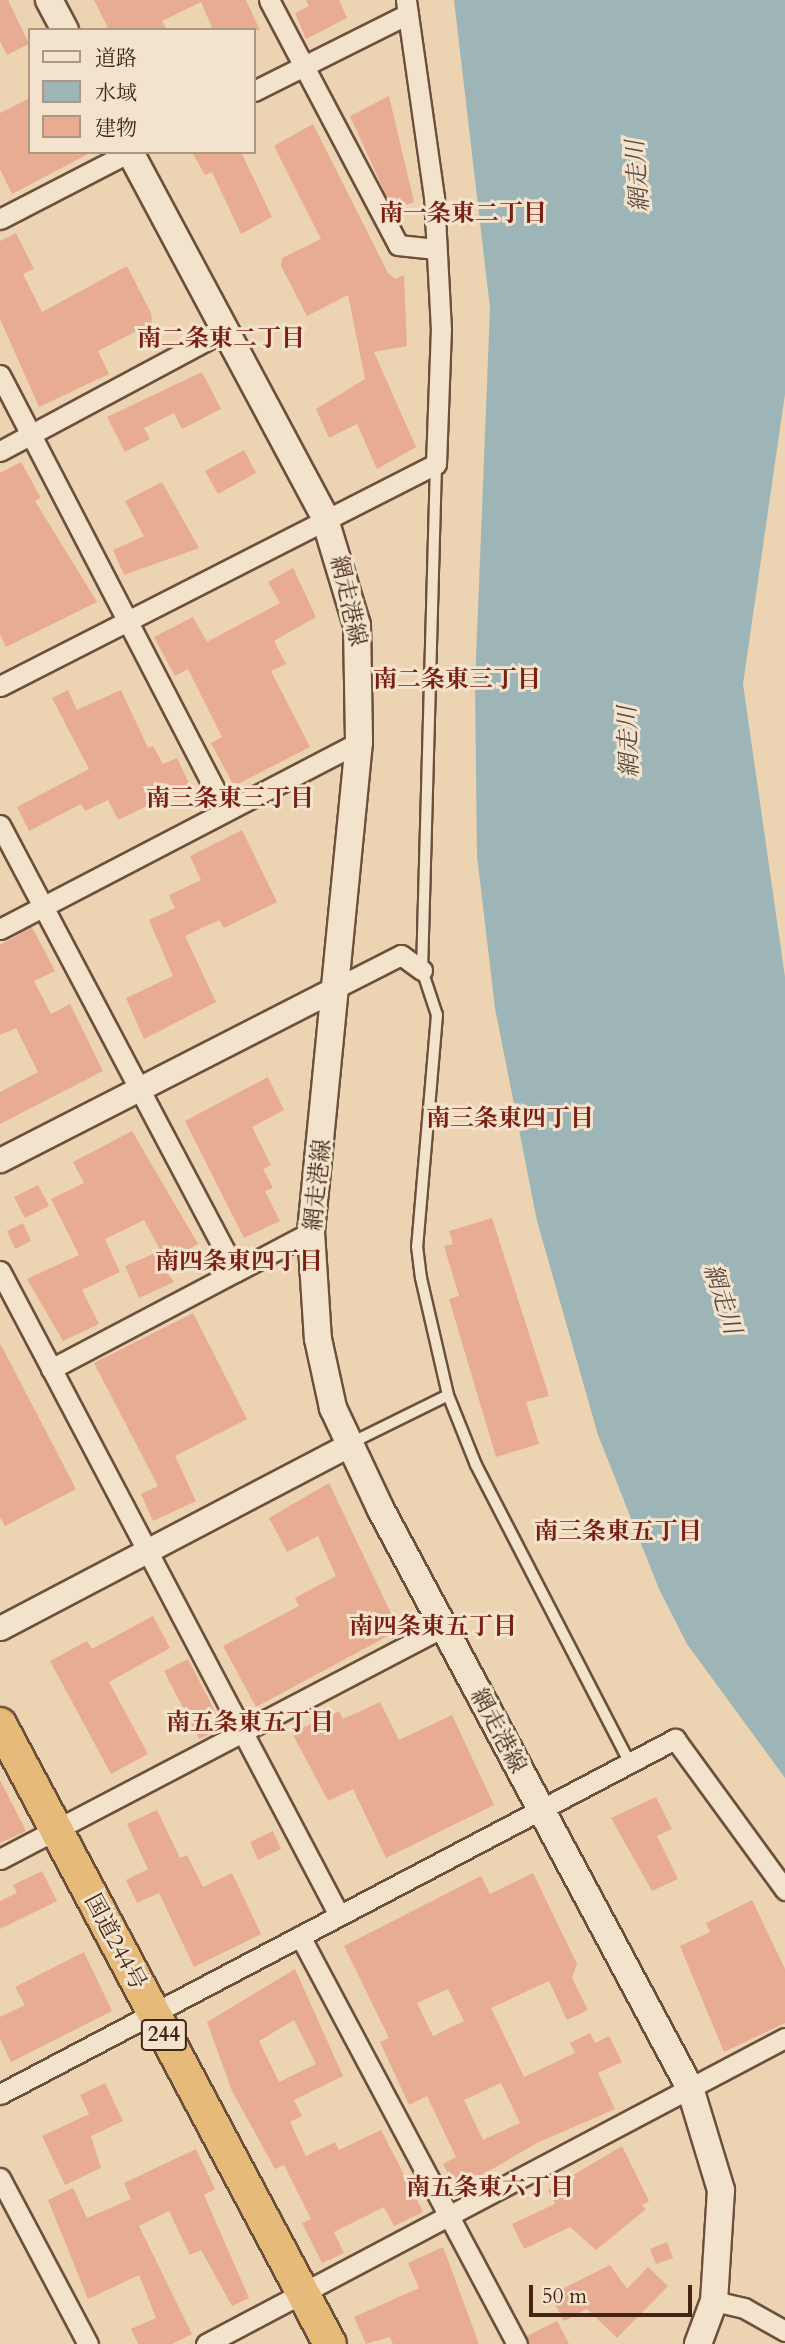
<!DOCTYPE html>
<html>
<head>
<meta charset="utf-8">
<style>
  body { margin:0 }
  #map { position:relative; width:785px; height:2344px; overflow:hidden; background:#ecd4b2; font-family:Cardo,"Noto Serif JP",serif }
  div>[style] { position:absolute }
  .water>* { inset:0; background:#9db5b7 }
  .building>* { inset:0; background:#e7ac91 }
  .roads { filter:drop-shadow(2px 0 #6d503c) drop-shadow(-2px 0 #6d503c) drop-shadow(0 2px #6d503c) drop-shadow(0 -2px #6d503c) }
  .service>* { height:10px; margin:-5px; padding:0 5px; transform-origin:5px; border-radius:5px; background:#f3e3cd }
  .minor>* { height:19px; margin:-9.5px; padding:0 9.5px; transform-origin:9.5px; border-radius:9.5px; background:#f3e3cd }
  .tertiary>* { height:23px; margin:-11.5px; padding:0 11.5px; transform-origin:11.5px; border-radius:11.5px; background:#f3e3cd }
  .secondary>* { height:26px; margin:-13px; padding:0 13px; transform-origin:13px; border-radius:13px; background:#f3e3cd }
  .trunk>* { height:32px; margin:-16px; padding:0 16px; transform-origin:16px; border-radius:16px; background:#e6ba79 }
  span { translate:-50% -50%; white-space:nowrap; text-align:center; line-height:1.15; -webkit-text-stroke:6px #f3e3cd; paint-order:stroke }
  .shield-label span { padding:2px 5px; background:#f3e3cd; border:2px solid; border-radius:5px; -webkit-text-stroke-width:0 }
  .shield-label { font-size:21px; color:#432415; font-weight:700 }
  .street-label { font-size:23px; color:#432415 }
  .water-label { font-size:24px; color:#5a483e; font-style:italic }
  .neighbourhood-label { font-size:24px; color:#7a1f14; font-weight:700 }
  .legend { position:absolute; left:28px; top:28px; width:228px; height:126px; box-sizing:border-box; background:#f3e3cd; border:2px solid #ad9783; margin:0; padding:9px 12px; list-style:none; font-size:21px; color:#432415 }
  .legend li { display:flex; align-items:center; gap:14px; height:35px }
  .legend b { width:35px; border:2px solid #ad9783 }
  .scale { position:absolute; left:529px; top:2285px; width:163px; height:32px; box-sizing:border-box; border:4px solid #432415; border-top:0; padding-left:9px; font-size:21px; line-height:24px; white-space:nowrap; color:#432415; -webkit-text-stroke:5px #f3e3cd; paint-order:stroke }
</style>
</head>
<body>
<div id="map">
  <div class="water">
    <i style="clip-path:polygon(454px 0,785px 0,785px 394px,743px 684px,785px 977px,785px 1778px,687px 1644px,659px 1589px,598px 1435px,537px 1221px,495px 1008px,477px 856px,475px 684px,490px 308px)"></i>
  </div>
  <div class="building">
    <i style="clip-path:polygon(0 0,8px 0,29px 44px,7px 55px,0 41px)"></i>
    <i style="clip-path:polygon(94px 0,246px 0,260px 30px,213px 30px,201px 2px,162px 21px,167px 30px,109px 30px)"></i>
    <i style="clip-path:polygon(306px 0,339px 0,347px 18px,306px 39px,295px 13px,309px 6px)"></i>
    <i style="clip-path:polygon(389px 96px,414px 202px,393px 210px,350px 116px)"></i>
    <i style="clip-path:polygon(30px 98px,30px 152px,92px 152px,12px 194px,0 169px,0 113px)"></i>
    <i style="clip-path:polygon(313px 124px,388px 273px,395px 279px,404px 275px,407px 346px,374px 352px,416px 447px,377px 469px,357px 424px,329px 438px,316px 409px,365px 379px,348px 295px,307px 316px,281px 266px,282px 258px,321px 239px,274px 146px)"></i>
    <i style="clip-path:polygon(192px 152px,241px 152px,272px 217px,241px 234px,212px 172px,205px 175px)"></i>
    <i style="clip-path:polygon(16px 233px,34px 269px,23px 274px,42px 312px,127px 266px,151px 313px,152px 323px,98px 351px,109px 374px,39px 407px,0 319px,0 241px)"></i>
    <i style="clip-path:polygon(202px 372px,221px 409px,182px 429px,174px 413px,144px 428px,150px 439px,125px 452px,107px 417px)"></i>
    <i style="clip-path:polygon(244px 450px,256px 473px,218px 494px,205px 471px)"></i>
    <i style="clip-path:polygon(21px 462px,41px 498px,35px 501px,97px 602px,6px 647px,0 634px,0 473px)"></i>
    <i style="clip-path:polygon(162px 482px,199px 548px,124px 575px,113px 550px,144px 536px,125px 501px)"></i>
    <i style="clip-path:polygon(293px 568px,316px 617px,274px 641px,286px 664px,271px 671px,310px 747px,234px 786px,211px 743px,222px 737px,188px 669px,175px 676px,154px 637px,193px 617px,207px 642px,280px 603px,268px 582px)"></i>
    <i style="clip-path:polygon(68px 690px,77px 710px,121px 690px,148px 748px,153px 746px,163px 764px,177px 758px,190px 785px,118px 820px,108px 800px,85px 811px,81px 804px,29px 831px,17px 807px,89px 769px,52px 698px)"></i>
    <i style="clip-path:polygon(242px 830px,277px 902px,224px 928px,219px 920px,185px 936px,216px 1002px,144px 1039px,126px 998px,173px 976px,149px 920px,175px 908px,169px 895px,201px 880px,190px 856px)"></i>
    <i style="clip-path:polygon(32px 927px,55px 971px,34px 981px,51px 1014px,70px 1004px,103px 1071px,0 1124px,0 1092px,38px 1072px,16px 1028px,0 1035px,0 945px)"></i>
    <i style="clip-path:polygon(268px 1077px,284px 1110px,252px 1127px,271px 1165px,263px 1169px,273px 1188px,265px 1191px,280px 1221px,244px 1238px,185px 1121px)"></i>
    <i style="clip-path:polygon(132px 1131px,198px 1244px,166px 1261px,144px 1220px,105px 1239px,120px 1272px,82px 1290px,99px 1324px,63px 1341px,27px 1279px,79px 1255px,51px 1199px,84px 1183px,73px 1162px)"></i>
    <i style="clip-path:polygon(38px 1185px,49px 1206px,25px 1218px,14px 1197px)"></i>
    <i style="clip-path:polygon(492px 1218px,549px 1396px,526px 1402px,539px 1444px,496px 1457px,449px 1299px,459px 1296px,444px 1246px,453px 1244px,449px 1231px)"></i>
    <i style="clip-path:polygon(23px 1223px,31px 1241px,15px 1249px,7px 1231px)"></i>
    <i style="clip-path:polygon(153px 1254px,174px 1282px,139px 1298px,125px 1266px)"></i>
    <i style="clip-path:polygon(193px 1313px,247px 1419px,175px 1456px,196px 1501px,153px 1521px,141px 1494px,158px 1486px,94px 1363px)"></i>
    <i style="clip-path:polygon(0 1343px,76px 1489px,5px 1526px,0 1517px)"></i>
    <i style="clip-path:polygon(329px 1483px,399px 1630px,256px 1707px,223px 1646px,299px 1606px,295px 1598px,336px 1576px,318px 1536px,287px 1552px,269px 1518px)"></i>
    <i style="clip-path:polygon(153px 1616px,170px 1648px,109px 1682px,148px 1754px,111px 1774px,50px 1661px,87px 1641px,92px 1649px)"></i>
    <i style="clip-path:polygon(188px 1659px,223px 1727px,199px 1739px,164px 1671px)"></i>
    <i style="clip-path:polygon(380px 1702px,399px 1740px,452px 1715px,494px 1805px,386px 1858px,353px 1789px,328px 1801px,292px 1733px,339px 1711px,343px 1719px)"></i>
    <i style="clip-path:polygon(0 1780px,26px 1831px,0 1843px)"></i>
    <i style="clip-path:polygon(656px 1797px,672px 1829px,657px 1836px,678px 1879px,652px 1891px,611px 1818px)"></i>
    <i style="clip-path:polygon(157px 1810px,180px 1858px,187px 1855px,203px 1887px,232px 1873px,261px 1934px,194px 1967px,159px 1893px,137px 1903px,126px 1880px,148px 1869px,127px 1824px)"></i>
    <i style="clip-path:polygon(273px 1831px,281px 1849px,258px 1860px,250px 1842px)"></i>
    <i style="clip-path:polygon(42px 1871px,57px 1901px,0 1929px,0 1901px,17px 1893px,13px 1885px)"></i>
    <i style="clip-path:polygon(evenodd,533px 1873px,577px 1964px,572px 1978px,588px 2010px,567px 2020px,549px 1981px,491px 2008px,524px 2077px,575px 2053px,570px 2043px,590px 2033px,595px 2043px,609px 2036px,622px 2062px,598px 2073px,615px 2109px,537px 2143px,456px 2190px,443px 2164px,456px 2157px,427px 2096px,409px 2105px,380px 2042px,389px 2038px,344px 1946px,481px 1876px,490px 1894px,533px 1873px,448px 1989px,464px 2021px,433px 2036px,417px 2003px,448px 1989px,533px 1873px,501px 2083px,520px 2123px,483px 2140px,464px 2100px,501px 2083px)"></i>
    <i style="clip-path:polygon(752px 1900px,785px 1969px,785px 2023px,724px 2052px,680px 1946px,710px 1932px,706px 1923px)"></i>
    <i style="clip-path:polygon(84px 1952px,112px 2011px,11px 2062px,0 2039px,0 2017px,25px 2005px,15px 1987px)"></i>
    <i style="clip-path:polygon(evenodd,295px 1969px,343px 2076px,294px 2100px,302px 2116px,290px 2122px,306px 2156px,335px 2142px,339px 2150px,381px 2130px,423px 2212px,394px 2226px,384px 2207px,334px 2232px,344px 2253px,322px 2263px,302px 2223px,311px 2219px,284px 2165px,275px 2169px,232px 2091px,207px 2022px,295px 1969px,294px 2020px,316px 2064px,279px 2082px,259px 2041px,294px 2020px)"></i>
    <i style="clip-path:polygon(105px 2083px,123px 2121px,91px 2136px,101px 2168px,65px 2185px,42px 2136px,89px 2114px,80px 2095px)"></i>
    <i style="clip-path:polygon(622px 2146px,649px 2201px,642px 2205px,646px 2209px,596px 2250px,570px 2227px,524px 2249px,512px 2224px,555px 2204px,548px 2190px)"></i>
    <i style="clip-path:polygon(196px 2149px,215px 2189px,204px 2195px,249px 2298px,232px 2306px,201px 2250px,190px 2255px,169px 2211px,139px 2226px,192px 2334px,172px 2344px,138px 2344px,131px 2329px,156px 2318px,139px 2275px,88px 2299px,48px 2200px,73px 2188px,87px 2218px,131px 2199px,124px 2183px)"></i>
    <i style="clip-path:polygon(667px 2242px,673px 2258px,656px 2264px,650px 2249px)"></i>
    <i style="clip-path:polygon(443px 2247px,479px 2344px,393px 2344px,390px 2337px,366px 2344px,354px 2317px,419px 2288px,408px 2263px)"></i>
    <i style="clip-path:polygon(610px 2265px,627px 2289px,648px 2267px,668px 2286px,617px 2338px,587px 2309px,564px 2321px,550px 2295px)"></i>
    <i style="clip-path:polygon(557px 2321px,569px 2344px,529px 2344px,527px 2336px)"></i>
  </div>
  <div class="roads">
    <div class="service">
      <i style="left:436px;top:464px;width:506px;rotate:91.58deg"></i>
      <i style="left:422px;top:970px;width:47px;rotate:71.6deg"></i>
      <i style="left:437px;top:1015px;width:232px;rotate:94.9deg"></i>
      <i style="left:417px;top:1246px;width:32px;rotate:83deg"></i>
      <i style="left:421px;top:1278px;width:120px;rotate:77deg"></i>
      <i style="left:448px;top:1395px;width:75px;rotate:68.2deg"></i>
      <i style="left:476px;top:1465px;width:336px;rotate:62.7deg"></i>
      <i style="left:351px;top:1443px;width:108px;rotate:-26.3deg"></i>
    </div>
    <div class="minor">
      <i style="left:269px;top:0;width:277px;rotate:62.2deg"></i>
      <i style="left:398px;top:245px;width:38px;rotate:6deg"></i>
      <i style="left:254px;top:91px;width:172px;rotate:-26.6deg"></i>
      <i style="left:0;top:219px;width:146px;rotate:-27.3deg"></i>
      <i style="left:0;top:375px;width:491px;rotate:62.6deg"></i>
      <i style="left:0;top:451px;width:256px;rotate:-28.2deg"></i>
      <i style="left:0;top:686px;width:489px;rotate:-27deg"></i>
      <i style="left:436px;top:464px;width:134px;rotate:-87.9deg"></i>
      <i style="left:441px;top:330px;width:133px;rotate:-93deg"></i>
      <i style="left:434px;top:197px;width:199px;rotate:-98.1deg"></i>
      <i style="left:0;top:825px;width:505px;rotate:62.17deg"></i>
      <i style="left:0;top:929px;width:405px;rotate:-27.5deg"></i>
      <i style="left:334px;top:989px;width:75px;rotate:-26.9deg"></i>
      <i style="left:401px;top:955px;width:26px;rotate:36deg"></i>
      <i style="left:0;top:1271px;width:728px;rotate:62.24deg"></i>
      <i style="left:51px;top:1369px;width:294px;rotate:-27.8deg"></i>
      <i style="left:0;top:1859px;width:500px;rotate:-27.64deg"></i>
      <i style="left:300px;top:1936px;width:462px;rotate:62deg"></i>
      <i style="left:0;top:2094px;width:763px;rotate:-27.74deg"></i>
      <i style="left:675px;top:1739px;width:187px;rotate:53.9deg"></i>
      <i style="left:0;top:2178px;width:188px;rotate:62.1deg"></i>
      <i style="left:714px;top:2301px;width:31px;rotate:13deg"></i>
      <i style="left:744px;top:2308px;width:47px;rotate:29.3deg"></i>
      <i style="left:206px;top:2344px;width:655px;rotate:-27.86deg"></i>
    </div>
    <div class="tertiary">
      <i style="left:0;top:1160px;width:375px;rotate:-27.1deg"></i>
      <i style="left:0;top:1628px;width:393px;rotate:-27.7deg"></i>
    </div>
    <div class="secondary">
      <i style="left:49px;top:0;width:34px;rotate:62deg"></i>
      <i style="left:130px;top:152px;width:412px;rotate:61.9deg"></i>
      <i style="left:324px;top:516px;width:114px;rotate:73.2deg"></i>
      <i style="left:357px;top:625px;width:117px;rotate:89deg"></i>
      <i style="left:359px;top:742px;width:492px;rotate:95.6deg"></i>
      <i style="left:311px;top:1232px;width:107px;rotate:86.3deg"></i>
      <i style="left:318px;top:1339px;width:71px;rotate:77.7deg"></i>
      <i style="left:333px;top:1408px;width:110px;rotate:64.8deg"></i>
      <i style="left:380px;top:1508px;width:658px;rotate:61.88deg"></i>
      <i style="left:690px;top:2088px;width:107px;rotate:73.1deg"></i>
      <i style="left:721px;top:2190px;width:111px;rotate:93.6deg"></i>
      <i style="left:714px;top:2301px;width:46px;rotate:110.4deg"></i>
    </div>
    <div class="trunk">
      <i style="left:0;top:1724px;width:702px;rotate:61.98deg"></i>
    </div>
  </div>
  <div class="shield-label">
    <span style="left:164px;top:2035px">244</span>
  </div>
  <div class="street-label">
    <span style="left:348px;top:601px;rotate:77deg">網走港線</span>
    <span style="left:318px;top:1185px;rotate:-84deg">網走港線</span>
    <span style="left:498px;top:1731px;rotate:62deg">網走港線</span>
    <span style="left:115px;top:1942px;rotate:62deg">国道244号</span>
  </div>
  <div class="water-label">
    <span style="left:638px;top:176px;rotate:-94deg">網走川</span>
    <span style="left:629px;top:742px;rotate:-92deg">網走川</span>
    <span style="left:722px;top:1299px;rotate:72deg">網走川</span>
  </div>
  <div class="neighbourhood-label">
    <span style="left:463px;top:214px">南一条東二丁目</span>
    <span style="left:221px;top:339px">南二条東二丁目</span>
    <span style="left:457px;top:680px">南二条東三丁目</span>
    <span style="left:230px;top:799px">南三条東三丁目</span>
    <span style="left:510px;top:1119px">南三条東四丁目</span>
    <span style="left:239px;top:1262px">南四条東四丁目</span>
    <span style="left:618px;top:1532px">南三条東五丁目</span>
    <span style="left:433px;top:1627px">南四条東五丁目</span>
    <span style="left:250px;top:1723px">南五条東五丁目</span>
    <span style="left:490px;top:2188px">南五条東六丁目</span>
  </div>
  <ul class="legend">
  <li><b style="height:9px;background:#f3e3cd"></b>道路</li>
  <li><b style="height:19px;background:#9db5b7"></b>水域</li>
  <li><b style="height:19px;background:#e7ac91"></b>建物</li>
  </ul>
  <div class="scale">50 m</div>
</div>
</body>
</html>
